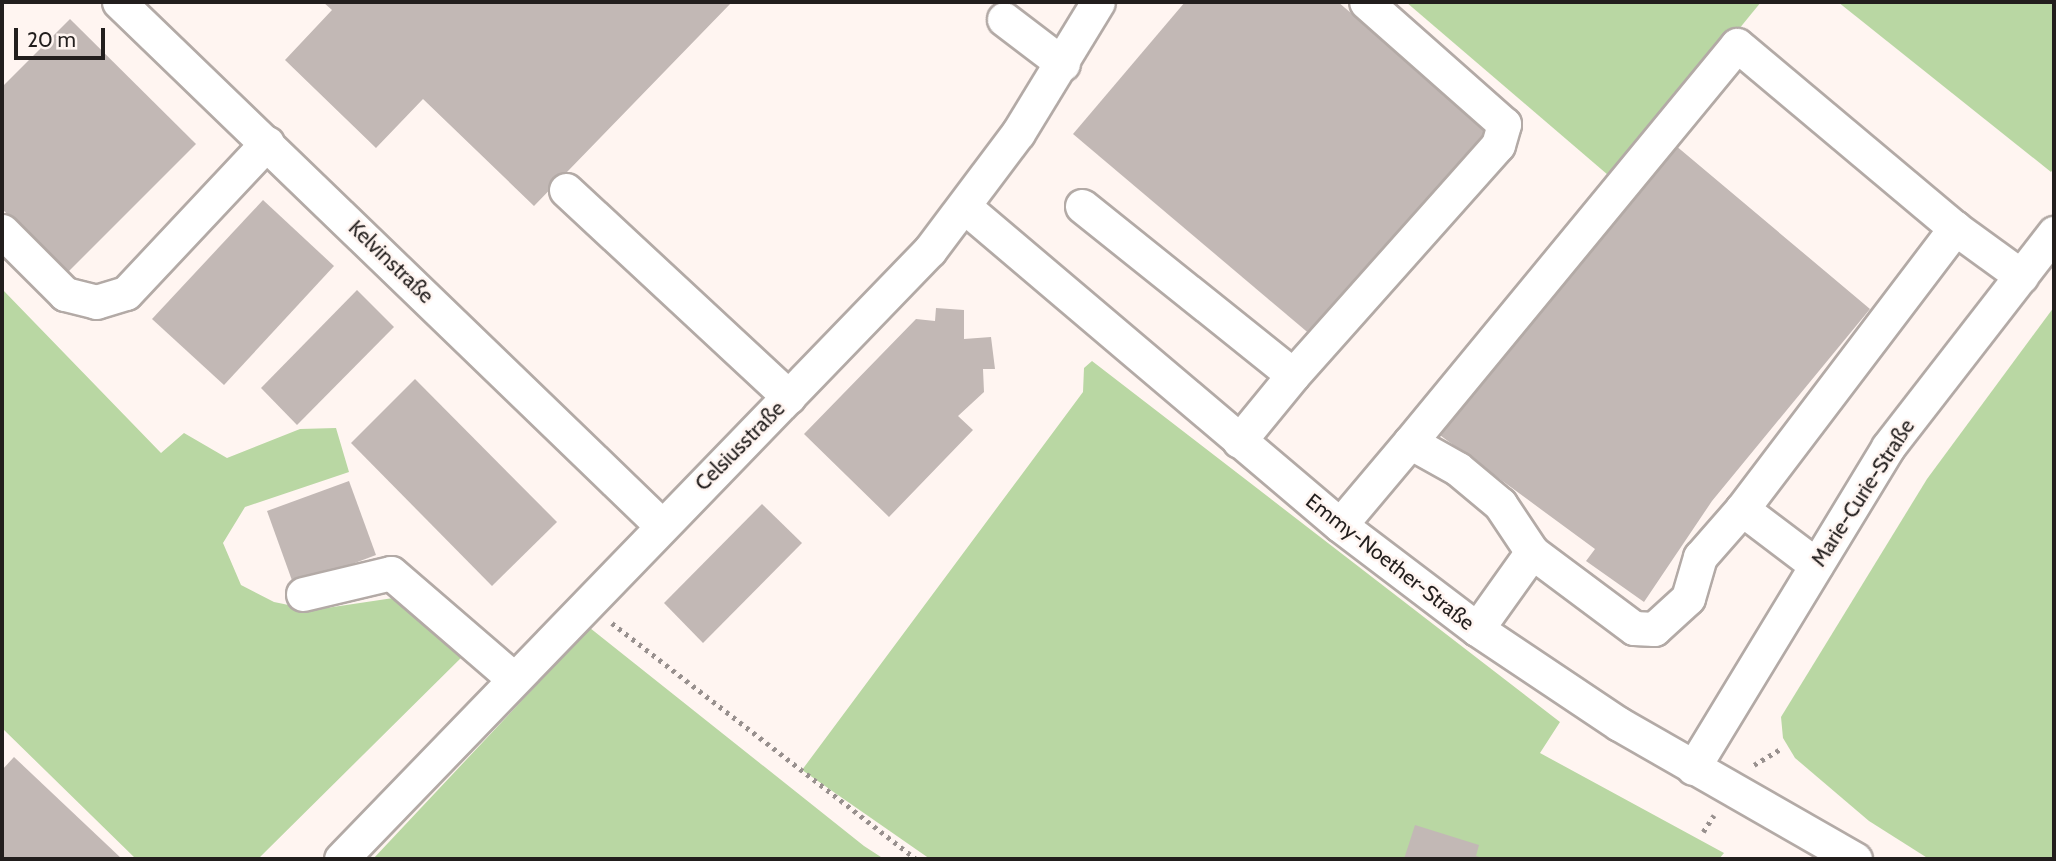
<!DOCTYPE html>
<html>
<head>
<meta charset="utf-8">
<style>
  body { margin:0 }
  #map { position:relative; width:2056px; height:861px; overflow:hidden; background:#fff5f1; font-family:Cabin,sans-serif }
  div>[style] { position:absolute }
  .green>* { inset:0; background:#b9d7a3 }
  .building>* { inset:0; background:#c2b8b5 }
  .path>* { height:4.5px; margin-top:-2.25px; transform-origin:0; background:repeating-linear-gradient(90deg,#98908e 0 3.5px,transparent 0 8.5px) }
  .roads { filter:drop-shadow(2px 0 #b3aaa6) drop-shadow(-2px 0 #b3aaa6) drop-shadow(0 2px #b3aaa6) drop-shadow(0 -2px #b3aaa6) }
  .minor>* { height:33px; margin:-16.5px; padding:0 16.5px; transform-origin:16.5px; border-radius:16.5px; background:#fff }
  span { translate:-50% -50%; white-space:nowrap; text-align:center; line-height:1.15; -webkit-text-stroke:5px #fff5f1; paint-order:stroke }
  .street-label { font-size:21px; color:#221e1d }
  .frame { position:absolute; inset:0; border:4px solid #221e1d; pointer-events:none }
  .scale { position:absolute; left:14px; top:28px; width:91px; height:32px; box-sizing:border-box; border:4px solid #221e1d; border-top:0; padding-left:9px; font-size:21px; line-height:24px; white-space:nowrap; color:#221e1d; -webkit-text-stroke:5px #fff5f1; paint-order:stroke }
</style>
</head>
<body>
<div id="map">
  <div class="green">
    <i style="clip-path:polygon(1406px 2px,1761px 2px,1615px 181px)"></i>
    <i style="clip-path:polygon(1838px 2px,2054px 2px,2054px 168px,2051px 172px)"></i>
    <i style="clip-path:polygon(2px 289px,161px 453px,184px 433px,227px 458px,300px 429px,336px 428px,349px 472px,245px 507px,223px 543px,241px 585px,274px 602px,313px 610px,400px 597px,468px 651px,258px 859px,136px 859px,2px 728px)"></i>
    <i style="clip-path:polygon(2054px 307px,2054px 859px,1929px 859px,1869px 821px,1795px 758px,1783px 738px,1781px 717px,1927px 479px)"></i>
    <i style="clip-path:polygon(1092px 361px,1560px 722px,1540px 753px,1724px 853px,1719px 859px,930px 859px,802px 770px,1083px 392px,1084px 368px)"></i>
    <i style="clip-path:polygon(590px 628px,864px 846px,884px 859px,373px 859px)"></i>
  </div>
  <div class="building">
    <i style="clip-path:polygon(323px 2px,732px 2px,534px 206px,423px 99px,376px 148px,285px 60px,332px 10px)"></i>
    <i style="clip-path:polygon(1185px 2px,1338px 2px,1488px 129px,1312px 336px,1073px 134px)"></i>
    <i style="clip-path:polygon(70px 19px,196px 144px,67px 273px,2px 209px,2px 87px)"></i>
    <i style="clip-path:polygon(1675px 145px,1870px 309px,1712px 501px,1644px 602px,1586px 561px,1595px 549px,1437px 433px)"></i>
    <i style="clip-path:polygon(263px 200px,334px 266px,224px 385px,152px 319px)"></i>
    <i style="clip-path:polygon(357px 290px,394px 327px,297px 425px,261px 388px)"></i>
    <i style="clip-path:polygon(936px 308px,964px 310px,964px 339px,991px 337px,995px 369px,983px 369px,984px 392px,958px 416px,973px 430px,889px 517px,804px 434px,916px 319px,935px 321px)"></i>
    <i style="clip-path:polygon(415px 379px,557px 522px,492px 586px,351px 443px)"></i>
    <i style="clip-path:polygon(349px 481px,376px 555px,294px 586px,267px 511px)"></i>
    <i style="clip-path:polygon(762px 504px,802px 543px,703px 643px,664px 603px)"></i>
    <i style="clip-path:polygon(14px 757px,122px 859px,2px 859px,2px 770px)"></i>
    <i style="clip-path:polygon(1415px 825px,1479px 845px,1476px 856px,1486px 859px,1404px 859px)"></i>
  </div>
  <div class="path">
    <i style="left:612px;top:623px;width:385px;rotate:37.8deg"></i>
    <i style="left:1754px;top:765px;width:31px;rotate:-31deg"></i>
    <i style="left:1703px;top:832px;width:20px;rotate:-57deg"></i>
  </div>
  <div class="roads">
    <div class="minor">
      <i style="left:119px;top:2px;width:753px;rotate:43.98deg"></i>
      <i style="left:1004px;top:19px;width:74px;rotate:37.3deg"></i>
      <i style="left:566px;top:190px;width:304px;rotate:42.9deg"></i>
      <i style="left:1082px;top:206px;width:270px;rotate:38.7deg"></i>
      <i style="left:1293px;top:375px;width:308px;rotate:-48.3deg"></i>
      <i style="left:1498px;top:145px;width:22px;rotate:-74deg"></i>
      <i style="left:1504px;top:124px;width:184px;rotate:-138.5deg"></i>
      <i style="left:966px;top:208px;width:490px;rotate:40.3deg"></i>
      <i style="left:1340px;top:525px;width:172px;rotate:37.2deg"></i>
      <i style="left:1477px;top:629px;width:171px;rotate:33.8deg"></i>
      <i style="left:1619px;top:724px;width:272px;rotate:29.8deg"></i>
      <i style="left:2px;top:231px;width:89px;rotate:45deg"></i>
      <i style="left:65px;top:294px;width:32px;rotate:14deg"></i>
      <i style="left:96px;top:302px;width:31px;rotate:-17deg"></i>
      <i style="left:126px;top:293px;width:206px;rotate:-46.8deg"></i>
      <i style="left:1239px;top:441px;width:85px;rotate:-50.7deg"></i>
      <i style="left:1410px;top:442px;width:514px;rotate:-50.52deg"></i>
      <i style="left:1737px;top:45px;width:285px;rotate:40deg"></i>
      <i style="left:1340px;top:525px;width:109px;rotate:-49.9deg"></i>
      <i style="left:1410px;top:442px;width:55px;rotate:29.4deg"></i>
      <i style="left:1458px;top:469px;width:55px;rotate:39.8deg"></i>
      <i style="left:1500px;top:504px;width:58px;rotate:56.3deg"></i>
      <i style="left:1816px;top:565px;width:93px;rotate:-142.9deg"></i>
      <i style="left:1742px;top:509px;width:353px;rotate:-52.8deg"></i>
      <i style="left:1955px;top:228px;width:82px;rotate:36deg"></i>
      <i style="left:303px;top:594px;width:90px;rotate:-13.4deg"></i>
      <i style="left:391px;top:573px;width:162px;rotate:40.8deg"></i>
      <i style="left:1477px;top:629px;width:95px;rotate:-54.5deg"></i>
      <i style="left:1532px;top:552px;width:127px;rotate:36.7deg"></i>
      <i style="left:1634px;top:628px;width:20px;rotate:3deg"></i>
      <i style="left:1654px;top:629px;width:46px;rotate:-42.4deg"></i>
      <i style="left:1688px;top:598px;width:43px;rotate:-73.7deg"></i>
      <i style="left:1700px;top:557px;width:64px;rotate:-48.8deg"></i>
      <i style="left:1693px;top:768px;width:376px;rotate:-58.7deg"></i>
      <i style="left:1888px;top:447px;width:271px;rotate:-52.2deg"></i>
      <i style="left:341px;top:859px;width:847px;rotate:-45.96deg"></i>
      <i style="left:930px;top:250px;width:146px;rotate:-53.1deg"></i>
      <i style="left:1018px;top:133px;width:153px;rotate:-58.6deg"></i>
    </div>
  </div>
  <div class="street-label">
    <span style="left:391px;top:262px;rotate:44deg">Kelvinstraße</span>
    <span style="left:740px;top:446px;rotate:-45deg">Celsiusstraße</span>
    <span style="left:1863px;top:493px;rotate:-57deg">Marie-Curie-Straße</span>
    <span style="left:1390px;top:562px;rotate:38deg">Emmy-Noether-Straße</span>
  </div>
  <div class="frame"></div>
  <div class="scale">20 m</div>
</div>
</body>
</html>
